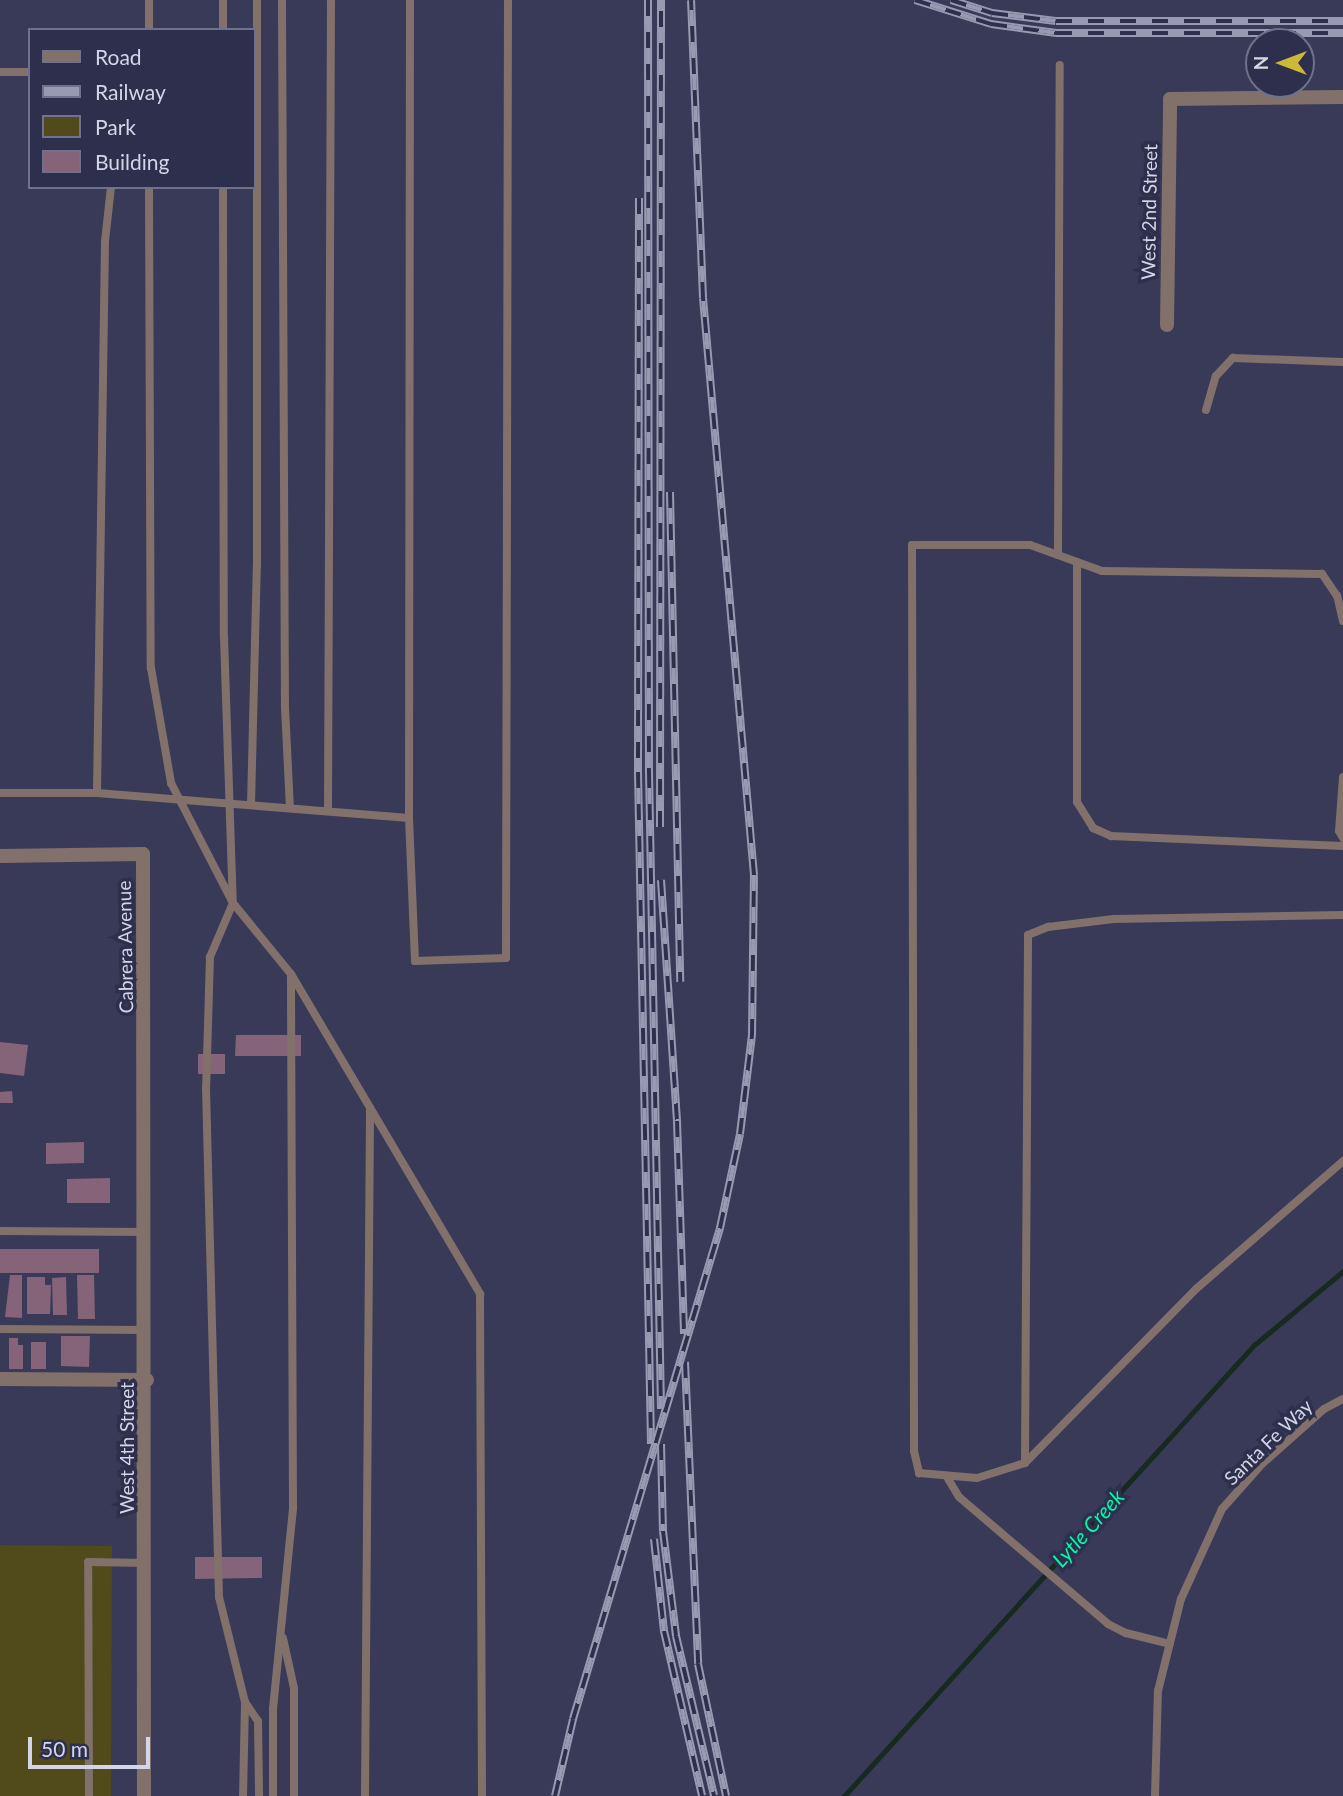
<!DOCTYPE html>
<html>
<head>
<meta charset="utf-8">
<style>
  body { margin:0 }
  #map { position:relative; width:1343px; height:1796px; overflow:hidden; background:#383a58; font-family:Lato,sans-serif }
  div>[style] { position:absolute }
  .green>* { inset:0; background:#514a1b }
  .stream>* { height:5px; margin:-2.5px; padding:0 2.5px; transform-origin:2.5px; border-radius:2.5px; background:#162a20 }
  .building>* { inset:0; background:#856378 }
  .service>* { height:8px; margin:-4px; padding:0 4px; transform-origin:4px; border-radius:4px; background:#82706a }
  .minor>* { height:14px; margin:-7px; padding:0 7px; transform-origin:7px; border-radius:7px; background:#82706a }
  .tertiary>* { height:14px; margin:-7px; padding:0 7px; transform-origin:7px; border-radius:7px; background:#82706a }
  .rail>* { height:8px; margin-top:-4px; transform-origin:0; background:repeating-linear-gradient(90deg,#2e2f4d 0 16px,#989ab1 0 32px); box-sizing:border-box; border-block:2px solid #989ab1 }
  span { translate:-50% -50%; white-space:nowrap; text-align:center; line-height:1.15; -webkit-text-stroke:7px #2e2f4d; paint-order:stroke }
  .street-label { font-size:19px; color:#d3d5e8 }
  .water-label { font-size:21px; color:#03faa8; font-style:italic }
  .legend { position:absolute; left:28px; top:28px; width:228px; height:161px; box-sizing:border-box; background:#2e2f4d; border:2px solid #70718b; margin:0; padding:9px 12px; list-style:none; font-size:21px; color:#d3d5e8 }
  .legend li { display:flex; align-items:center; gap:14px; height:35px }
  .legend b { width:35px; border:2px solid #70718b }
  .north { position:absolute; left:1245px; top:28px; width:70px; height:70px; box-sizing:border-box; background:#2e2f4d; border:2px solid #70718b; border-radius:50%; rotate:270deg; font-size:19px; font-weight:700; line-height:28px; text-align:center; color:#d3d5e8 }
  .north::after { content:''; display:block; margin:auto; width:24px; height:32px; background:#ccb938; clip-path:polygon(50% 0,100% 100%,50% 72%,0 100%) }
  .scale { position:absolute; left:28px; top:1737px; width:122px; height:32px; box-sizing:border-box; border:4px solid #d3d5e8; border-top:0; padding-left:9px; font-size:21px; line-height:24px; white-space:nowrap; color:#d3d5e8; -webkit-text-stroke:5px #2e2f4d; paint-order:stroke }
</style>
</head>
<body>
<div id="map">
  <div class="green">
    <i style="clip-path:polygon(0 1545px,112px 1546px,111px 1796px,0 1796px)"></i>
  </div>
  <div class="stream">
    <i style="left:844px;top:1796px;width:610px;rotate:-47.73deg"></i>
    <i style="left:1254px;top:1345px;width:116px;rotate:-39.7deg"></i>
  </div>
  <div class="building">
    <i style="clip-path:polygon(236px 1035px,301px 1035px,301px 1056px,235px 1056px)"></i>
    <i style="clip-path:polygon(0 1042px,28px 1045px,24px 1076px,0 1073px)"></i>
    <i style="clip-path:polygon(198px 1054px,225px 1054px,225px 1074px,198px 1074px)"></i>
    <i style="clip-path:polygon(12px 1091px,13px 1103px,0 1103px,0 1092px)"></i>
    <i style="clip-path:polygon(84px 1142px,84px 1163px,46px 1164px,46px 1143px)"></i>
    <i style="clip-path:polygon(110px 1178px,110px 1203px,67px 1203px,67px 1179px)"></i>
    <i style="clip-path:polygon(0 1249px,99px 1249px,99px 1273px,0 1273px)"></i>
    <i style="clip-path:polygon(10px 1275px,22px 1275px,22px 1318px,5px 1317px)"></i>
    <i style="clip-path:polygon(77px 1275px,94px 1275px,95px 1319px,78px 1319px)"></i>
    <i style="clip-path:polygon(27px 1277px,45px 1277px,45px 1285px,51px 1285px,50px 1314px,27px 1314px)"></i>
    <i style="clip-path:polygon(66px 1277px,67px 1315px,53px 1315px,52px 1278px)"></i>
    <i style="clip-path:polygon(61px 1336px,90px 1336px,89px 1367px,61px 1366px)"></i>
    <i style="clip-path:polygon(9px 1338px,18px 1338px,18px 1345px,23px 1345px,23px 1369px,9px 1369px)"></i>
    <i style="clip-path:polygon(31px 1342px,46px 1342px,46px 1369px,31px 1369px)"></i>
    <i style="clip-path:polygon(195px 1557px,262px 1557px,262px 1578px,195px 1579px)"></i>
  </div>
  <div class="service">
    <i style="left:149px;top:0;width:30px;rotate:90deg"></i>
    <i style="left:223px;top:0;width:30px;rotate:90deg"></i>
    <i style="left:282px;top:0;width:707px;rotate:89.76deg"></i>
    <i style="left:285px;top:707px;width:101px;rotate:87.2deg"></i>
    <i style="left:410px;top:0;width:818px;rotate:90.07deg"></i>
    <i style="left:409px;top:818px;width:143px;rotate:87.6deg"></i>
    <i style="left:415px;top:961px;width:91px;rotate:-1.9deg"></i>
    <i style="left:506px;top:958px;width:958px;rotate:-89.88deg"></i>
    <i style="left:0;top:72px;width:30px"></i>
    <i style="left:111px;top:187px;width:54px;rotate:96.3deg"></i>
    <i style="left:105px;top:241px;width:552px;rotate:90.83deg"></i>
    <i style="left:97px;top:793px;width:313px;rotate:4.6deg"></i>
    <i style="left:149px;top:187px;width:481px;rotate:89.8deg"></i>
    <i style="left:151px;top:668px;width:117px;rotate:80.1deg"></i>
    <i style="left:171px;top:783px;width:135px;rotate:62.7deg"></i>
    <i style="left:233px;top:903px;width:92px;rotate:50.8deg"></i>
    <i style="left:291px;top:974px;width:372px;rotate:59.4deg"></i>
    <i style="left:480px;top:1294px;width:502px;rotate:89.77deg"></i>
    <i style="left:223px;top:187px;width:450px;rotate:89.9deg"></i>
    <i style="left:224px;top:637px;width:266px;rotate:88.1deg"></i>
    <i style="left:233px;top:903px;width:59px;rotate:113.1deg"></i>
    <i style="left:210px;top:957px;width:131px;rotate:91.7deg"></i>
    <i style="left:206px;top:1088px;width:509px;rotate:88.54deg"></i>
    <i style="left:219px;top:1597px;width:108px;rotate:76.1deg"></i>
    <i style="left:245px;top:1702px;width:94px;rotate:91.2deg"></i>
    <i style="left:1206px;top:410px;width:35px;rotate:-74deg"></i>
    <i style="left:1216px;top:376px;width:25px;rotate:-47deg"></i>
    <i style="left:1233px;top:358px;width:110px;rotate:2.1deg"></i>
    <i style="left:1058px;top:555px;width:490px;rotate:-89.8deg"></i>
    <i style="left:1077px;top:562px;width:240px;rotate:90deg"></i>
    <i style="left:1077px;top:802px;width:31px;rotate:58deg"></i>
    <i style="left:1093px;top:828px;width:20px;rotate:24deg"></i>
    <i style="left:1111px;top:836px;width:232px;rotate:2.5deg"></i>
    <i style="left:1343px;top:621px;width:26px;rotate:-103deg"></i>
    <i style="left:1337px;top:596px;width:27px;rotate:-124deg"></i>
    <i style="left:1322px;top:574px;width:220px;rotate:-179.2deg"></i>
    <i style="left:1102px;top:571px;width:77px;rotate:-160.1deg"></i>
    <i style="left:1030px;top:545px;width:118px;rotate:180deg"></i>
    <i style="left:912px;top:545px;width:906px;rotate:89.87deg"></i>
    <i style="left:914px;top:1451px;width:23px;rotate:77deg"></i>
    <i style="left:919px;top:1473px;width:58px;rotate:4.9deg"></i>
    <i style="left:977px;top:1478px;width:50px;rotate:-17.4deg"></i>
    <i style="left:1025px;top:1463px;width:244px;rotate:-45.5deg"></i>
    <i style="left:1196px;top:1289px;width:195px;rotate:-41deg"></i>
    <i style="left:1343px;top:777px;width:54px;rotate:94.2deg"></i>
    <i style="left:1339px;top:831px;width:8px;rotate:60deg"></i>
    <i style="left:0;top:793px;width:97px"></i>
    <i style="left:251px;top:805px;width:240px;rotate:-88.6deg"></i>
    <i style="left:257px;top:565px;width:565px;rotate:-90deg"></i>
    <i style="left:328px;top:811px;width:811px;rotate:-89.79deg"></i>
    <i style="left:0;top:1231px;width:146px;rotate:0.4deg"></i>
    <i style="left:0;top:1329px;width:146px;rotate:0.4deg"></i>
    <i style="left:1025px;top:1463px;width:528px;rotate:-89.67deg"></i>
    <i style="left:1028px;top:935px;width:22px;rotate:-22deg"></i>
    <i style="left:1048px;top:927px;width:66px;rotate:-6.9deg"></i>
    <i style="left:1114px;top:919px;width:229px;rotate:-1deg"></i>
    <i style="left:947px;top:1477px;width:23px;rotate:59deg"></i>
    <i style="left:959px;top:1497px;width:196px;rotate:40.4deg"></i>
    <i style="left:1108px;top:1624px;width:20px;rotate:27deg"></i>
    <i style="left:1126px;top:1633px;width:45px;rotate:14deg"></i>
    <i style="left:283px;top:1638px;width:51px;rotate:77.6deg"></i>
    <i style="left:294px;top:1688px;width:108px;rotate:90deg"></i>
    <i style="left:245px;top:1702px;width:23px;rotate:56deg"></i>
    <i style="left:258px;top:1721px;width:75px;rotate:89.2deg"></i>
    <i style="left:89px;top:1796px;width:234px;rotate:-90.2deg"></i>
    <i style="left:88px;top:1562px;width:58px;rotate:1deg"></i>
    <i style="left:273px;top:1796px;width:87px;rotate:-90deg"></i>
    <i style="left:273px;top:1709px;width:202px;rotate:-84.3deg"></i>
    <i style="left:293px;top:1508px;width:531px;rotate:-90.22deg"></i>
    <i style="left:365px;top:1796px;width:688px;rotate:-89.58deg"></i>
    <i style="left:1155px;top:1796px;width:105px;rotate:-88.4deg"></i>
    <i style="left:1158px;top:1691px;width:95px;rotate:-76deg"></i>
    <i style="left:1181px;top:1599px;width:99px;rotate:-65.5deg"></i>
    <i style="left:1222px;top:1509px;width:62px;rotate:-48.3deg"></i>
    <i style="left:1263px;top:1463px;width:81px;rotate:-41.5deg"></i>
    <i style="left:1324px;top:1409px;width:21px;rotate:-28deg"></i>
  </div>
  <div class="minor">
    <i style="left:1167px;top:325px;width:226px;rotate:-89.2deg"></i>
    <i style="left:1170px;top:99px;width:173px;rotate:-0.7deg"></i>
    <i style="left:0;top:856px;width:143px;rotate:-0.8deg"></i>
    <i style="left:0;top:1379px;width:147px;rotate:0.4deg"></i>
  </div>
  <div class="tertiary">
    <i style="left:143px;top:854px;width:942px;rotate:89.94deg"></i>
  </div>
  <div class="rail">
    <i style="left:648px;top:0;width:772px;rotate:89.93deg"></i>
    <i style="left:649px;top:772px;width:637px;rotate:88.92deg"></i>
    <i style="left:915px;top:0;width:80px;rotate:17.5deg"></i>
    <i style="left:991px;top:24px;width:66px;rotate:7.9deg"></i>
    <i style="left:1056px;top:33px;width:287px"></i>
    <i style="left:951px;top:0;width:43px;rotate:17.6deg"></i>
    <i style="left:992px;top:13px;width:64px;rotate:7.1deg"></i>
    <i style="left:1056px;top:21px;width:287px"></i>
    <i style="left:639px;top:198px;width:574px;rotate:90.1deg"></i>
    <i style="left:638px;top:772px;width:672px;rotate:88.89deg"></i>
    <i style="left:670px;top:492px;width:490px;rotate:88.8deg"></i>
    <i style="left:660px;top:827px;width:827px;rotate:-89.93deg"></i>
    <i style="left:661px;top:880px;width:242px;rotate:86.2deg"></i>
    <i style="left:677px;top:1121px;width:213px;rotate:88.1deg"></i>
    <i style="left:685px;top:1362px;width:302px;rotate:87.5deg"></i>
    <i style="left:698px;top:1664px;width:135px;rotate:78deg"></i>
    <i style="left:661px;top:1444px;width:87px;rotate:88.7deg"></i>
    <i style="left:663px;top:1531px;width:106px;rotate:82.9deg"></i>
    <i style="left:676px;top:1636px;width:164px;rotate:76.6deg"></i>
    <i style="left:654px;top:1539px;width:93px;rotate:83.8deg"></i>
    <i style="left:664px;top:1631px;width:169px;rotate:77deg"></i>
    <i style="left:555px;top:1796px;width:79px;rotate:-76.8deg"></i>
    <i style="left:573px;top:1719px;width:513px;rotate:-73.33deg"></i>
    <i style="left:720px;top:1228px;width:96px;rotate:-78deg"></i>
    <i style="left:740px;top:1134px;width:100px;rotate:-83.1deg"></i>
    <i style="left:752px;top:1035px;width:160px;rotate:-89.3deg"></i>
    <i style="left:754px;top:875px;width:579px;rotate:-95.05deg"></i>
    <i style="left:703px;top:298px;width:298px;rotate:-92.3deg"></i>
  </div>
  <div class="street-label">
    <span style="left:1149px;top:212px;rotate:-89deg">West 2nd Street</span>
    <span style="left:125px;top:947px;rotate:-91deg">Cabrera Avenue</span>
    <span style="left:1268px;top:1442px;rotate:-44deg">Santa Fe Way</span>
    <span style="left:127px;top:1448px;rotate:-90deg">West 4th Street</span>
  </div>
  <div class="water-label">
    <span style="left:1088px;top:1528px;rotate:-48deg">Lytle Creek</span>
  </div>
  <ul class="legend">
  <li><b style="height:9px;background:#82706a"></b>Road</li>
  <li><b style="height:9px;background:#989ab1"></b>Railway</li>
  <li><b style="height:19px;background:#514a1b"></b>Park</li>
  <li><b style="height:19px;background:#856378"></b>Building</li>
  </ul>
  <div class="north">N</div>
  <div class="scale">50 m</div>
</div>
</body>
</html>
